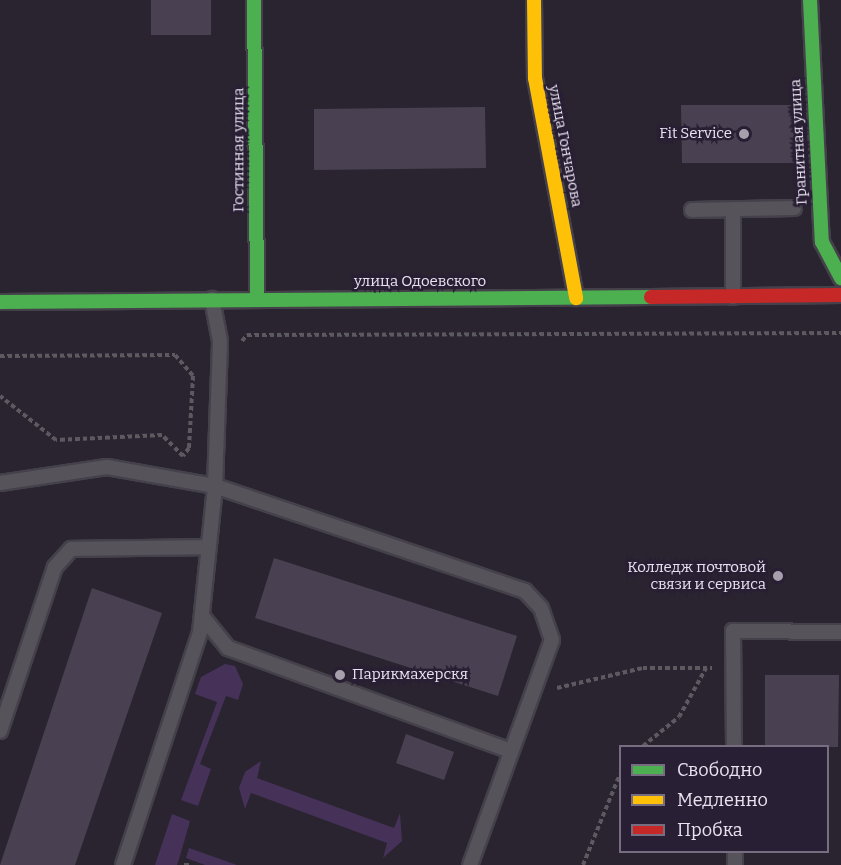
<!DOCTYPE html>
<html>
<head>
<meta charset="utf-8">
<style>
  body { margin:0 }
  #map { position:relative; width:841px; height:865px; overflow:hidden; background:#29242f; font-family:Bitter,serif }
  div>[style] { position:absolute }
  .green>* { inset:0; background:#463259 }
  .building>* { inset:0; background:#494151 }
  .path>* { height:4px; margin-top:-2px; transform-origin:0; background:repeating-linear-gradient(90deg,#5d5961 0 4.5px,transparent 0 7.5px) }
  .roads { filter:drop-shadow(2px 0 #45414b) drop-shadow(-2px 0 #45414b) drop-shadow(0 2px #45414b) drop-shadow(0 -2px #45414b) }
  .lane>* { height:14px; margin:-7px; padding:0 7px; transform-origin:7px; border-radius:7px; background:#57535b }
  .fast>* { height:14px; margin:-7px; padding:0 7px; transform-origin:7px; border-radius:7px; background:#4caf50 }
  .slow>* { height:14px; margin:-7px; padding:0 7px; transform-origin:7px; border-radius:7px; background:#ffc107 }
  .jam>* { height:14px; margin:-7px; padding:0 7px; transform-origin:7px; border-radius:7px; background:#c62828 }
  .dots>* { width:16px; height:16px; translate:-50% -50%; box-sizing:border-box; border:3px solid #291f34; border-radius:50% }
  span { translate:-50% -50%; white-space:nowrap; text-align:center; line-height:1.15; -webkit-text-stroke:5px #291f34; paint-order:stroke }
  .poi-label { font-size:15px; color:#e9e3f1 }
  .right { translate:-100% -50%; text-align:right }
  .left { translate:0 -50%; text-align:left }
  .street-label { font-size:15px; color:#e9e3f1 }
  .legend { position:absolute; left:619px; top:745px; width:210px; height:108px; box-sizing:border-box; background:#291f34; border:2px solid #766d80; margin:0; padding:8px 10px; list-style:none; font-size:18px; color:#e9e3f1 }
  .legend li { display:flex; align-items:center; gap:12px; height:30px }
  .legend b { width:30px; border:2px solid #766d80 }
</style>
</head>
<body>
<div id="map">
  <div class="green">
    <i style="clip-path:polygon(225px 664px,235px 666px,243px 684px,238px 700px,226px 696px,200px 764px,211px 769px,198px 806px,181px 800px,217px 702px,195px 694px,201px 677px)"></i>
    <i style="clip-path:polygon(261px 761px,257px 778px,394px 828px,400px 813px,402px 841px,383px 858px,387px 843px,251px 793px,245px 809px,239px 788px,245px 772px)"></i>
    <i style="clip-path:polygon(172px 814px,190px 821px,180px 856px,177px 865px,155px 865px)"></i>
    <i style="clip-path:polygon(189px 848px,237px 865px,205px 865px,186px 858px)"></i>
  </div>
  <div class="building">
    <i style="clip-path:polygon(151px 0,211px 0,211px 35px,151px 35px)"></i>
    <i style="clip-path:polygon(681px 105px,796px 105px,799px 163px,682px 163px)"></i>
    <i style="clip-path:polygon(485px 107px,486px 168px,314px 170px,314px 109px)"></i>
    <i style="clip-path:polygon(274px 558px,517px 636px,498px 696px,255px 618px)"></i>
    <i style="clip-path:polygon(92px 588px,162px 613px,75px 865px,0 865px)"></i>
    <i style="clip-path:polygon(765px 675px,839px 675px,838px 747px,765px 747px)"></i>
    <i style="clip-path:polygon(406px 734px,454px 752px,444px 780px,396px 763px)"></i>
  </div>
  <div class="path">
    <i style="left:242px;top:341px;width:8px;rotate:-50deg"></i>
    <i style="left:247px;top:335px;width:594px;rotate:-0.19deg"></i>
    <i style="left:0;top:356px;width:175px;rotate:-0.3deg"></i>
    <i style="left:175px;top:355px;width:28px;rotate:49deg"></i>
    <i style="left:193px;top:376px;width:72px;rotate:93.2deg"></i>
    <i style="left:189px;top:448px;width:10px;rotate:127deg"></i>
    <i style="left:183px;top:456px;width:30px;rotate:-135deg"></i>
    <i style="left:162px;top:435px;width:106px;rotate:177.3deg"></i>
    <i style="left:56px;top:440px;width:71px;rotate:-141.8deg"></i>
    <i style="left:557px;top:688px;width:88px;rotate:-13.1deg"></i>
    <i style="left:643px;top:668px;width:69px"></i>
    <i style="left:643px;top:746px;width:46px;rotate:-38.9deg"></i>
    <i style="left:679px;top:717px;width:56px;rotate:-61.1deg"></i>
    <i style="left:184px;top:865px;width:7px"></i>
    <i style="left:583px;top:865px;width:98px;rotate:-67.9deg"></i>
  </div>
  <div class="roads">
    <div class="lane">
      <i style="left:692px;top:210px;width:102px;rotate:-1.1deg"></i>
      <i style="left:733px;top:297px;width:88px;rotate:-90deg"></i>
      <i style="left:0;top:483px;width:108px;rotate:-8.5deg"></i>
      <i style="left:107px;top:467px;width:110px;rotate:10deg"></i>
      <i style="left:215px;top:486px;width:327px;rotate:18.7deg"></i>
      <i style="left:525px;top:591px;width:23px;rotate:47deg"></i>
      <i style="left:541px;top:608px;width:34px;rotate:71deg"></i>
      <i style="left:552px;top:640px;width:239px;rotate:110deg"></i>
      <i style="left:202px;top:616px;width:41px;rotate:50.9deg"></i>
      <i style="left:228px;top:648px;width:301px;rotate:20deg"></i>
      <i style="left:0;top:731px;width:173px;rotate:-71.5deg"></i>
      <i style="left:55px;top:567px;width:24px;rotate:-48deg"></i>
      <i style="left:71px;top:549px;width:138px;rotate:-0.8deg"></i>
      <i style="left:734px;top:746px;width:115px;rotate:-90.5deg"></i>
      <i style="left:733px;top:631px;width:108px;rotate:0.5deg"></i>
      <i style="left:735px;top:852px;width:13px;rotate:90deg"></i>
      <i style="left:123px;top:865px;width:245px;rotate:-71.7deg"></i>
      <i style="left:200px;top:632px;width:147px;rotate:-84.1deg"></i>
      <i style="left:215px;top:486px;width:145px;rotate:-88deg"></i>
      <i style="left:220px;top:341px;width:43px;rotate:-100.8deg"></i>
    </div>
    <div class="fast">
      <i style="left:254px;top:0;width:300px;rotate:89.4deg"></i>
      <i style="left:810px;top:0;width:242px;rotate:87.2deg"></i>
      <i style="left:822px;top:242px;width:41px;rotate:62.2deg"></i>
      <i style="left:0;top:302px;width:651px;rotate:-0.44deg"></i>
    </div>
    <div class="slow">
      <i style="left:534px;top:0;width:78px;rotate:89.3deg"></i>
      <i style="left:535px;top:78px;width:224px;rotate:79.4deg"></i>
    </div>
    <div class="jam">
      <i style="left:651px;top:297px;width:190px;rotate:-0.6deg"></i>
    </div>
  </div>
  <div class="dots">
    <i style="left:744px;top:134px;background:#a6a0ad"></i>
    <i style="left:778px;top:576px;background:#a6a0ad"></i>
    <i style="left:340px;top:675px;background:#a6a0ad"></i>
  </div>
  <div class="poi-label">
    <span class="right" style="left:732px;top:134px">Fit Service</span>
    <span class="right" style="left:766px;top:576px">Колледж почтовой<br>связи и сервиса</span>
    <span class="left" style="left:352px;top:675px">Парикмахерскя</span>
  </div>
  <div class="street-label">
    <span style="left:799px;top:142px;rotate:-93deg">Гранитная улица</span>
    <span style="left:565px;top:146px;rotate:79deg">улица Гончарова</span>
    <span style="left:239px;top:150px;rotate:-90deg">Гостинная улица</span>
    <span style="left:420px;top:282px">улица Одоевского</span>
  </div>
  <ul class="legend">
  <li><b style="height:8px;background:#4caf50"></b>Свободно</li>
  <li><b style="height:8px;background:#ffc107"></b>Медленно</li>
  <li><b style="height:8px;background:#c62828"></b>Пробка</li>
  </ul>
</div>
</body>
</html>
